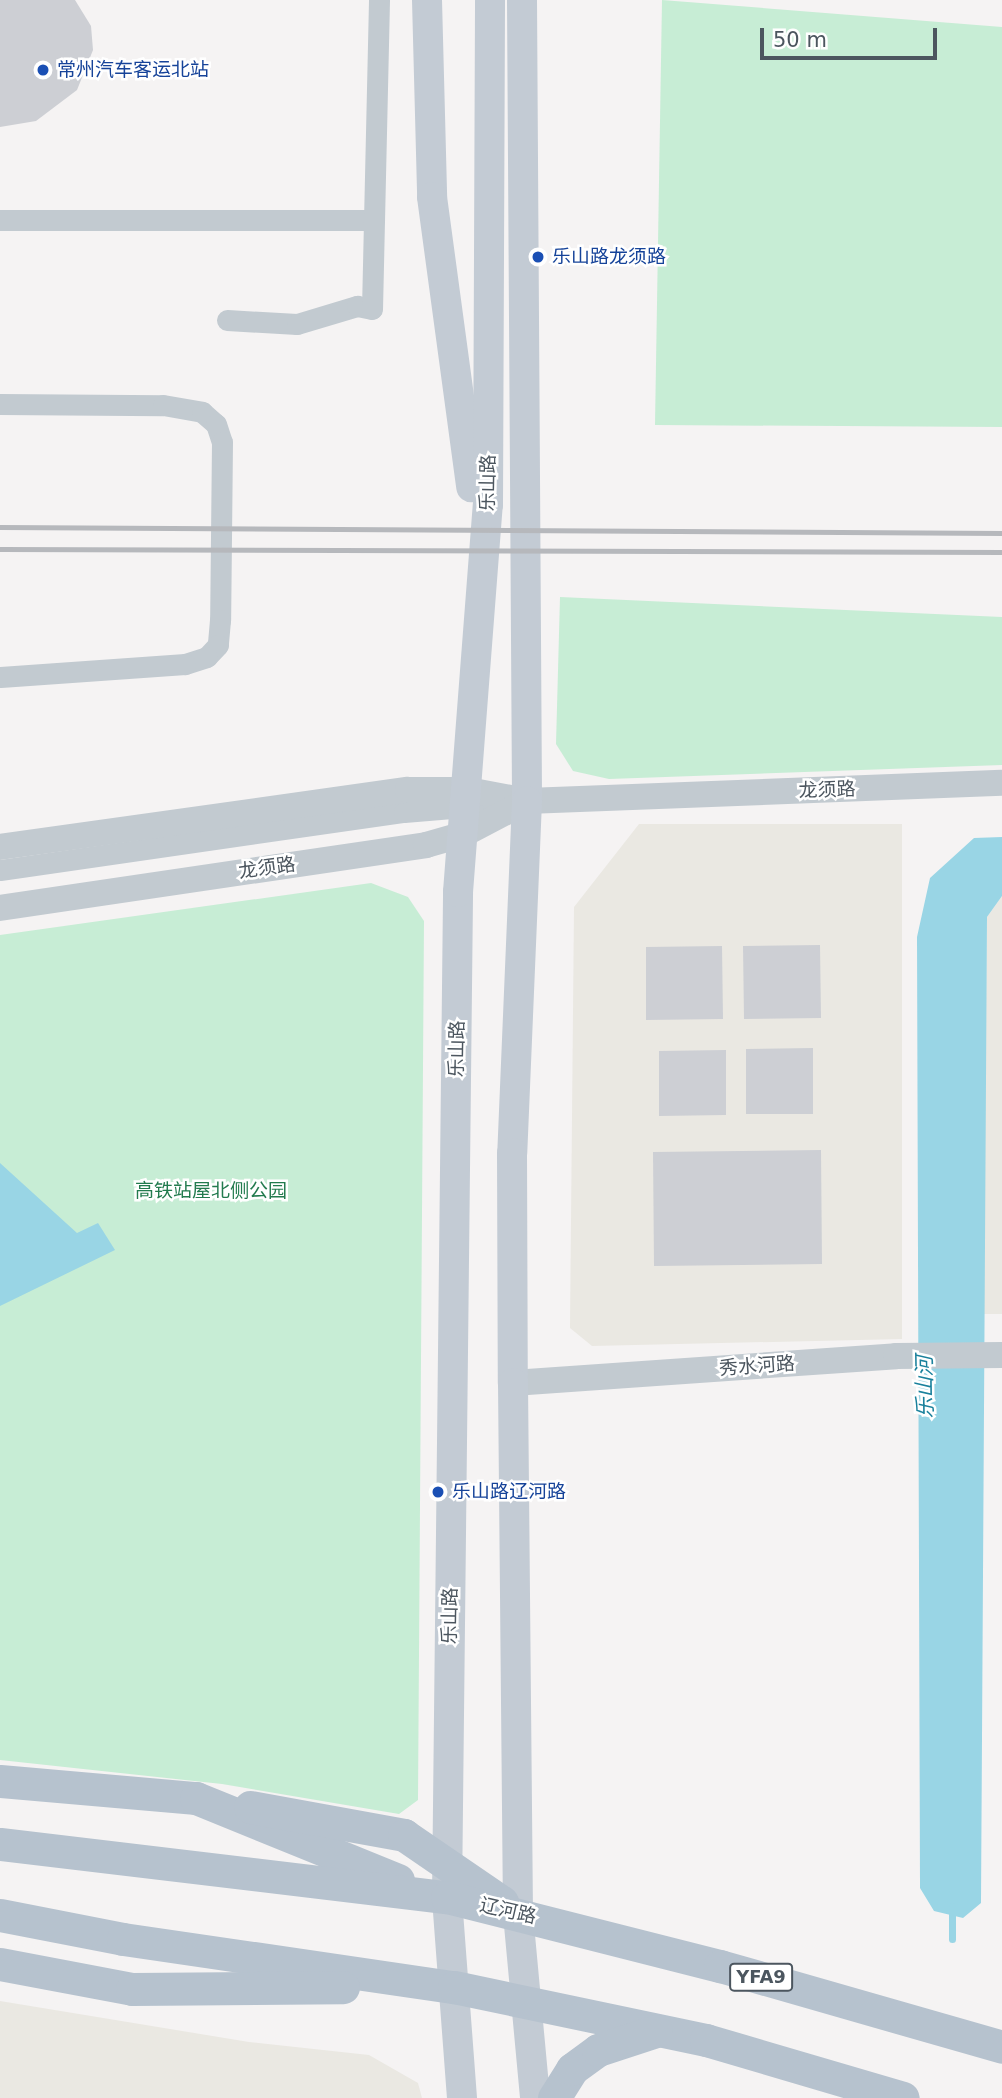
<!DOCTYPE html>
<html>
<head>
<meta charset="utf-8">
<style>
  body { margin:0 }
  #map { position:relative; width:1002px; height:2098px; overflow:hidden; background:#f5f3f3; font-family:"DejaVu Sans","Noto Sans SC",sans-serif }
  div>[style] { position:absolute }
  .commercial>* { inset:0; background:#eae8e2 }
  .green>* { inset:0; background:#c7edd5 }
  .water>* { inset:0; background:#99d5e5 }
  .stream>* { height:7px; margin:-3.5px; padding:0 3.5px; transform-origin:3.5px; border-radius:3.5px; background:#99d5e5 }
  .building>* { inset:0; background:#cdcfd4 }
  .minor>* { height:21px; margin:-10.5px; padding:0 10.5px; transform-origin:10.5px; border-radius:10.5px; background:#c2cad0 }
  .tertiary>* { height:26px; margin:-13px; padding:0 13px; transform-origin:13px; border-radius:13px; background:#c2cad0 }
  .secondary>* { height:30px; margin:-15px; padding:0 15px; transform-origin:15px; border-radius:15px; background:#c3cbd4 }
  .primary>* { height:33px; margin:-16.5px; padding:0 16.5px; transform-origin:16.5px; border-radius:16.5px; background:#b6c2ce }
  .rail>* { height:5px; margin:-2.5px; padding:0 2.5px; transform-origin:2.5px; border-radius:2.5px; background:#b6b8bc }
  .dots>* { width:19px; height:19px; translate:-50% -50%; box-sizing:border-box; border:4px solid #fff; border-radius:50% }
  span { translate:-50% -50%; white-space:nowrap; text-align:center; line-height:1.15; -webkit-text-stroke:5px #fff; paint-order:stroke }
  .shield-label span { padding:2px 5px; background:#fff; border:2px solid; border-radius:5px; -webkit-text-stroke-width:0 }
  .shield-label { font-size:18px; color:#4c565f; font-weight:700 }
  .transit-label { font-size:19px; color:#164399 }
  .left { translate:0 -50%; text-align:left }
  .street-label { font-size:19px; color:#4c565f }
  .park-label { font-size:19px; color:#227b4e }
  .water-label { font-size:21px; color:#1a819c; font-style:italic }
  .scale { position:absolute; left:760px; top:28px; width:177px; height:32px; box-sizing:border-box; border:4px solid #4c565f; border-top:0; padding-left:9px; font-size:21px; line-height:24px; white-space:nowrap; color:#4c565f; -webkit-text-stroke:5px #fff; paint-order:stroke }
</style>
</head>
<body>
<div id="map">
  <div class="commercial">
    <i style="clip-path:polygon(639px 824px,902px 824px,902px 1339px,592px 1346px,570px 1328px,574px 907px)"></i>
    <i style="clip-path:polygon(1002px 896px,1002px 1314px,982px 1314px,987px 917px)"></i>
    <i style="clip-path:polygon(0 2001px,249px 2042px,369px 2055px,418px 2083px,422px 2098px,0 2098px)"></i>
  </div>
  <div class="green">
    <i style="clip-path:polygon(662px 0,1002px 27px,1002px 427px,655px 425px)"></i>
    <i style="clip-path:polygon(560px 597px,1002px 617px,1002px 765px,609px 779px,573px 771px,556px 744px)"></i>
    <i style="clip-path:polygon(371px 883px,408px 897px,424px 921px,418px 1800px,399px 1814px,222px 1784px,0 1760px,0 935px)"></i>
  </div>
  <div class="water">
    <i style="clip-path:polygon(1002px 837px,1002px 896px,987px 917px,981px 1903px,963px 1918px,934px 1911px,920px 1888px,917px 937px,930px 878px,974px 838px)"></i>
    <i style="clip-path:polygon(0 1163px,77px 1233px,98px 1223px,115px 1250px,0 1306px)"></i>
  </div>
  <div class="stream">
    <i style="left:952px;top:1906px;width:33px;rotate:90deg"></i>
  </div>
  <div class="building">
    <i style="clip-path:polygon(0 0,75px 0,91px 26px,93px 50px,77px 90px,36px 121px,0 127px)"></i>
    <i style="clip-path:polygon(820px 945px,821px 1018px,744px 1019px,743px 946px)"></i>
    <i style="clip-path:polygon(722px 946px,723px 1019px,646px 1020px,646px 947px)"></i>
    <i style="clip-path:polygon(813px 1048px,813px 1114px,746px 1114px,746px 1049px)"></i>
    <i style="clip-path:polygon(726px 1050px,726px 1115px,659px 1116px,659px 1051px)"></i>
    <i style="clip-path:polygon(821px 1150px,822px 1264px,654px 1266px,653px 1152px)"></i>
  </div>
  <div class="minor">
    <i style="left:0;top:220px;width:374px"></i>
    <i style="left:227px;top:320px;width:70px;rotate:3.3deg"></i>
    <i style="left:297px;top:324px;width:63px;rotate:-16.7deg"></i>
    <i style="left:357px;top:306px;width:15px;rotate:11deg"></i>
    <i style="left:372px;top:309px;width:309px;rotate:-88.7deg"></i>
    <i style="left:0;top:404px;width:163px;rotate:0.4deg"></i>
    <i style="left:163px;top:405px;width:40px;rotate:10deg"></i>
    <i style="left:202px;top:412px;width:18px;rotate:41deg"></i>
    <i style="left:216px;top:424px;width:19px;rotate:72deg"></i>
    <i style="left:222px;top:442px;width:178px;rotate:90.6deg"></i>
    <i style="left:220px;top:620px;width:25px;rotate:95deg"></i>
    <i style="left:218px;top:645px;width:16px;rotate:133deg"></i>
    <i style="left:207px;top:657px;width:23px;rotate:162deg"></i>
    <i style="left:185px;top:664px;width:185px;rotate:176deg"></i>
    <i style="left:0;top:870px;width:408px;rotate:-8.2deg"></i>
    <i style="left:404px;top:812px;width:107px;rotate:-4.8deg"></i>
  </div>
  <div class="tertiary">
    <i style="left:0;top:847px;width:412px;rotate:-8deg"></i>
    <i style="left:408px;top:790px;width:60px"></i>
    <i style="left:468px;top:790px;width:60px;rotate:10.6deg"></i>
    <i style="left:527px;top:801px;width:475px;rotate:-2.2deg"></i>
    <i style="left:0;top:908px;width:431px;rotate:-8.4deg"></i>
    <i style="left:426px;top:845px;width:40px;rotate:-16deg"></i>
    <i style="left:464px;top:834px;width:71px;rotate:-27.6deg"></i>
    <i style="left:513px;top:1383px;width:384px;rotate:-4deg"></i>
    <i style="left:896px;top:1356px;width:106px;rotate:-0.5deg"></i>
  </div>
  <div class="secondary">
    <i style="left:427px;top:0;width:197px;rotate:88.5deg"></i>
    <i style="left:432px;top:197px;width:293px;rotate:82.3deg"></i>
    <i style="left:522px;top:0;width:801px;rotate:89.64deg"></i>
    <i style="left:527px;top:801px;width:352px;rotate:92.4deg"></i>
    <i style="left:512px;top:1153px;width:230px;rotate:89.8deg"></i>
    <i style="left:513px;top:1383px;width:531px;rotate:89.46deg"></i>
    <i style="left:518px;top:1914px;width:185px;rotate:84.7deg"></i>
    <i style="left:462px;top:2098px;width:202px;rotate:-94.3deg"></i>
    <i style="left:447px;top:1897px;width:1005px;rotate:-89.37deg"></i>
    <i style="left:458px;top:892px;width:388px;rotate:-85.6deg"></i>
    <i style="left:488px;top:505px;width:505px;rotate:-89.77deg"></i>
  </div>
  <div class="primary">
    <i style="left:0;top:1781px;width:197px;rotate:5deg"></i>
    <i style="left:196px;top:1798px;width:218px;rotate:22.1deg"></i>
    <i style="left:250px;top:1807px;width:157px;rotate:10.3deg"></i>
    <i style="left:404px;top:1835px;width:119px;rotate:34.4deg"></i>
    <i style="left:0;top:1844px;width:450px;rotate:6.8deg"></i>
    <i style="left:447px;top:1897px;width:282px;rotate:14.2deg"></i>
    <i style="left:720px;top:1966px;width:293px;rotate:16deg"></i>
    <i style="left:0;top:1915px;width:125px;rotate:11deg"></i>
    <i style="left:123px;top:1939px;width:334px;rotate:8.3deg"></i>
    <i style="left:454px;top:1987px;width:258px;rotate:11.9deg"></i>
    <i style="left:706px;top:2040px;width:205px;rotate:16.4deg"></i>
    <i style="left:0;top:1964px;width:134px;rotate:10.7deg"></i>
    <i style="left:132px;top:1989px;width:211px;rotate:-0.5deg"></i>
    <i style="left:554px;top:2098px;width:34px;rotate:-58deg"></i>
    <i style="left:572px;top:2069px;width:32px;rotate:-36deg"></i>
    <i style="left:598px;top:2050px;width:61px;rotate:-18.1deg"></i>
  </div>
  <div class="rail">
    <i style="left:0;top:527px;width:1002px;rotate:0.34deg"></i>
    <i style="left:0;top:549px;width:1002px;rotate:0.17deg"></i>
  </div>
  <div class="dots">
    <i style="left:43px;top:70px;background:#1a4fb4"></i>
    <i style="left:538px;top:257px;background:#1a4fb4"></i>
    <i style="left:438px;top:1492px;background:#1a4fb4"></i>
  </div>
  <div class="shield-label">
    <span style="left:761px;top:1977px">YFA9</span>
  </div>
  <div class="transit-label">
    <span class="left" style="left:57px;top:70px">常州汽车客运北站</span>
    <span class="left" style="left:552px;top:257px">乐山路龙须路</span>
    <span class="left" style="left:452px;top:1492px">乐山路辽河路</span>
  </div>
  <div class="street-label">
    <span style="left:488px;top:483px;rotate:-89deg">乐山路</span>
    <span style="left:827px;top:790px;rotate:-2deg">龙须路</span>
    <span style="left:267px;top:868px;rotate:-8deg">龙须路</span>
    <span style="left:457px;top:1049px;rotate:-89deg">乐山路</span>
    <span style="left:757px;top:1366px;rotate:-4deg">秀水河路</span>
    <span style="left:450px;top:1616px;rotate:-89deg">乐山路</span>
    <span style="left:508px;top:1911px;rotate:13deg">辽河路</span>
  </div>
  <div class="park-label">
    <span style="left:211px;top:1191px">高铁站屋北侧公园</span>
  </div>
  <div class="water-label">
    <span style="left:925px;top:1387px;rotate:-91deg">乐山河</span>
  </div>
  <div class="scale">50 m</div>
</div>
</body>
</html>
